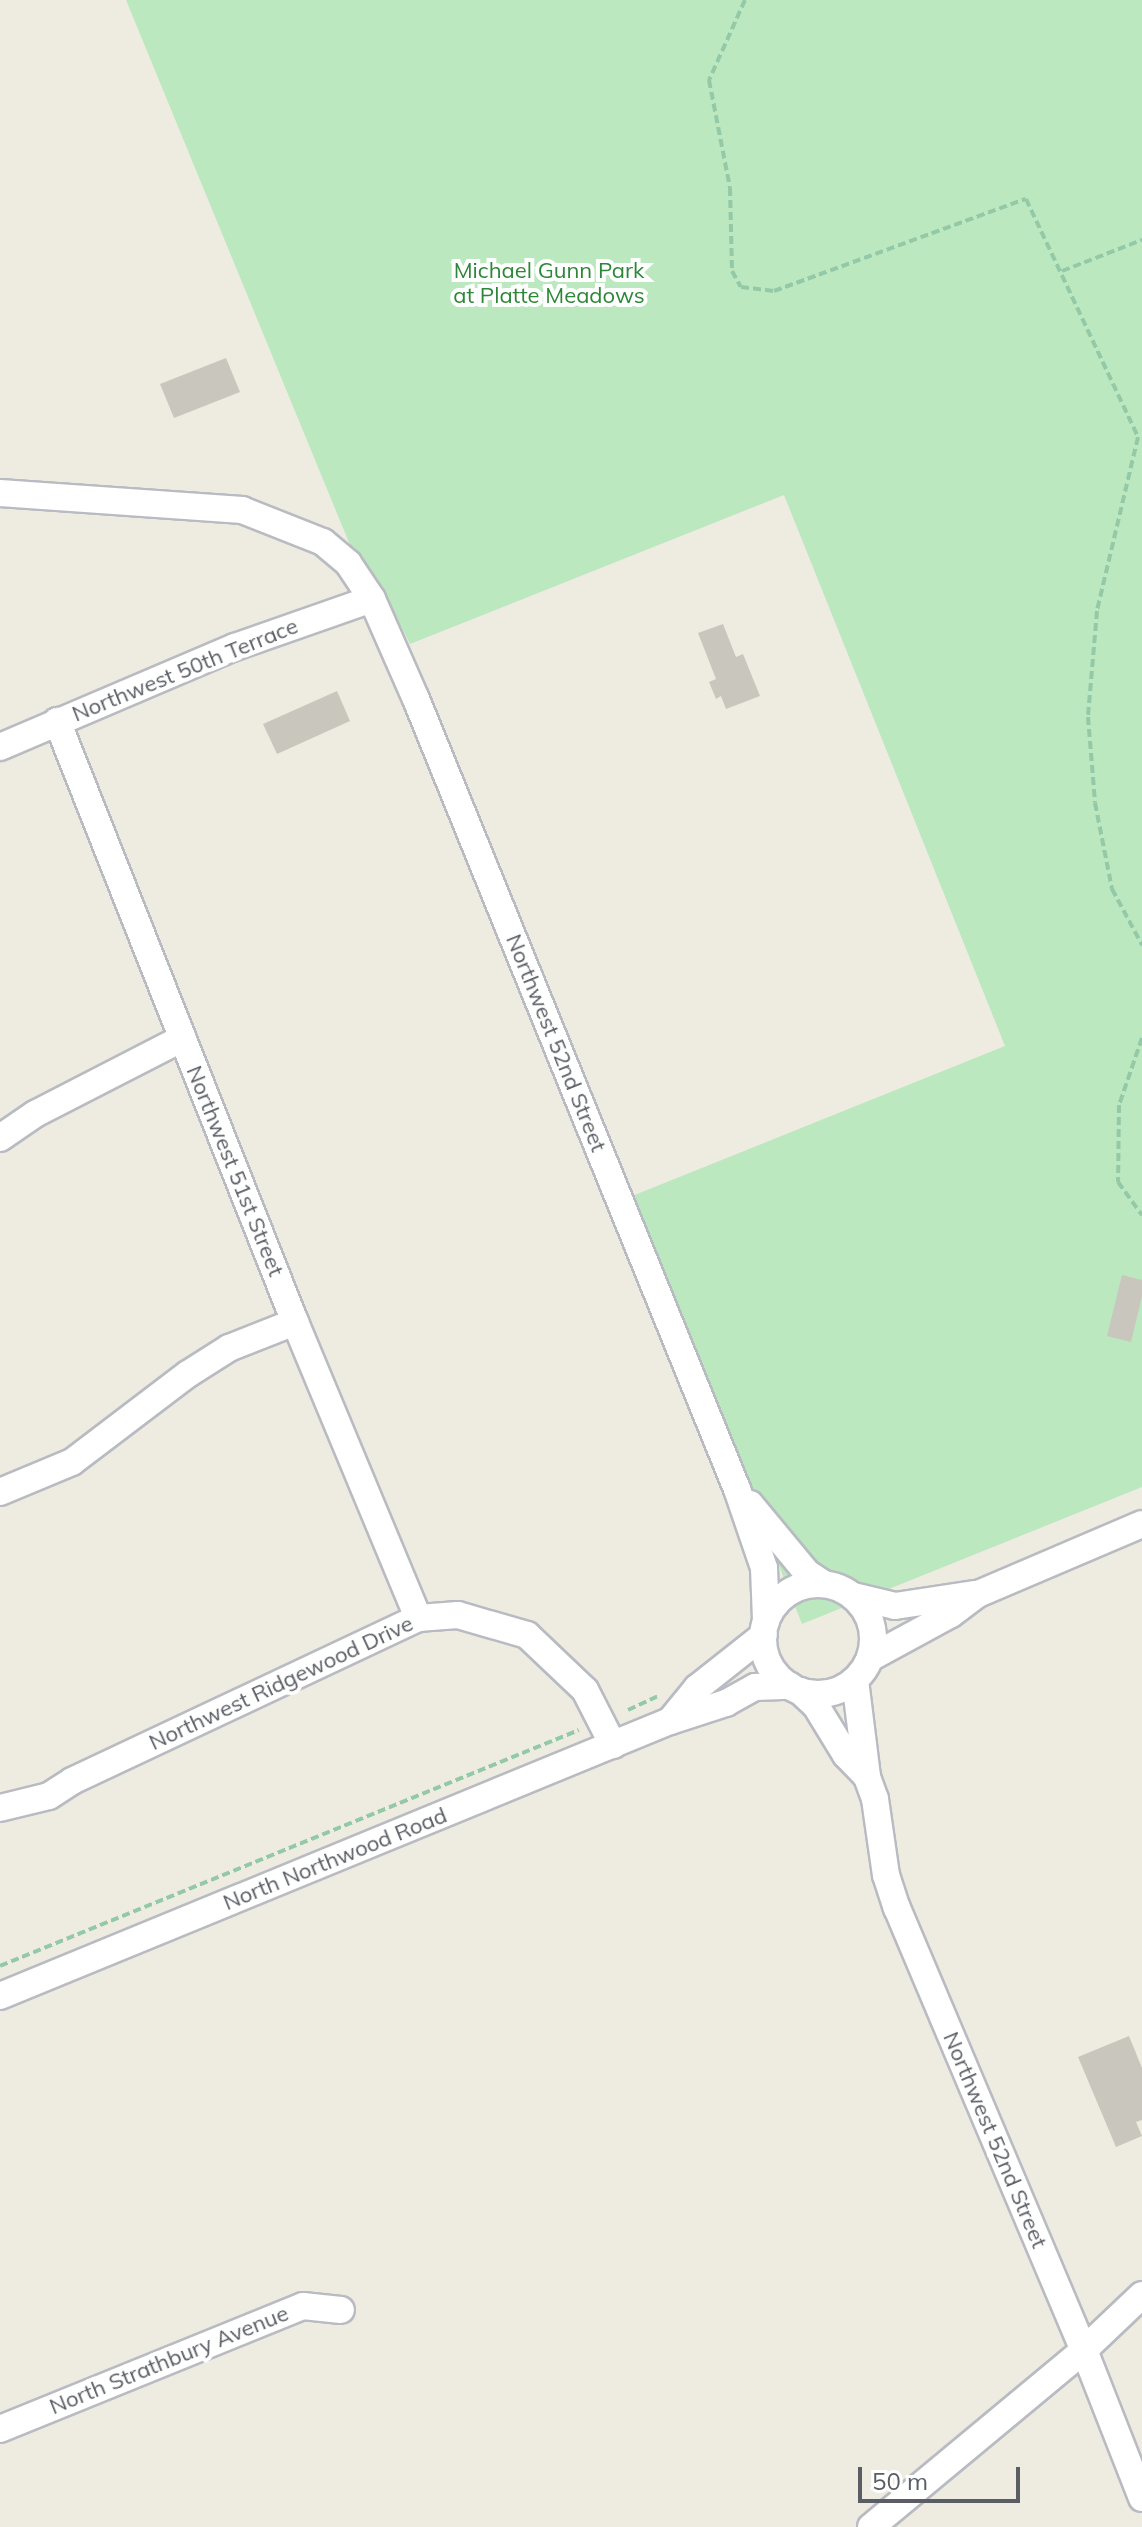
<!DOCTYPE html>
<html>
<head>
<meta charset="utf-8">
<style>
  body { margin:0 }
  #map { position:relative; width:1142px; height:2527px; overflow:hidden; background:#eeece1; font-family:Mulish,sans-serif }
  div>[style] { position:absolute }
  .green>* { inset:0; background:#bbe8be }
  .building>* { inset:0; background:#c9c6be }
  .path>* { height:4px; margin-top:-2px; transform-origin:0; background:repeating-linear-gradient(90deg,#94c9a7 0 8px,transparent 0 12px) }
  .roads { filter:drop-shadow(2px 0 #b9bbc2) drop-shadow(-2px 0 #b9bbc2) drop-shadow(0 2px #b9bbc2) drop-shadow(0 -2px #b9bbc2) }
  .minor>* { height:26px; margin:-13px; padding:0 13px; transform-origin:13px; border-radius:13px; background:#fff }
  .minor>.ring { margin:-13px; padding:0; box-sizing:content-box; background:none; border:26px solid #fff; border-radius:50% }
  span { translate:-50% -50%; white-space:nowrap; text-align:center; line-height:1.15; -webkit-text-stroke:8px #fff; paint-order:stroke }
  .park-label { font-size:22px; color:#2e8738 }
  .street-label { font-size:22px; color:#5a5d64 }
  .scale { position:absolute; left:858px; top:2467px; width:162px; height:36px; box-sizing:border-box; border:4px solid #5a5d64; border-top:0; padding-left:10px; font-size:24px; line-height:28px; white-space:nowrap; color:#5a5d64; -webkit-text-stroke:6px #fff; paint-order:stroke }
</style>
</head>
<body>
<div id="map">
  <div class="green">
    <i style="clip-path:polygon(126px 0,1142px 0,1142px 1487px,802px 1624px,632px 1196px,1005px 1046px,784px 495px,410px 644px,377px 578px,350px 545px)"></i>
  </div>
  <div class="building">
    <i style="clip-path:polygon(226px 358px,240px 392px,174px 418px,160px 384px)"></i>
    <i style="clip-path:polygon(723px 624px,736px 657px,743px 654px,760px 696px,726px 709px,721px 696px,716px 699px,709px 682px,716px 679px,698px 633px)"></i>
    <i style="clip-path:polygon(337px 691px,350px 721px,277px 754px,263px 724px)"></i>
    <i style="clip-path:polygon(1122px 1275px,1142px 1280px,1142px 1296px,1131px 1342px,1107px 1336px)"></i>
    <i style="clip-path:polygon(1129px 2036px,1142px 2068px,1142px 2120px,1136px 2122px,1142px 2136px,1116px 2147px,1078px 2057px)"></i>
  </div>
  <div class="path">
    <i style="left:745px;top:0;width:88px;rotate:114.2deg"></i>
    <i style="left:709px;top:80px;width:110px;rotate:79deg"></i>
    <i style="left:730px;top:188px;width:83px;rotate:88.6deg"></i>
    <i style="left:732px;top:271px;width:18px;rotate:61deg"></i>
    <i style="left:741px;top:287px;width:33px;rotate:7deg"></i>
    <i style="left:774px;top:291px;width:268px;rotate:-20.1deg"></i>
    <i style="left:1026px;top:199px;width:263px;rotate:64.8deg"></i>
    <i style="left:1138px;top:437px;width:179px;rotate:103.3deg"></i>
    <i style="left:1097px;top:611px;width:106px;rotate:94.9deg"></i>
    <i style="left:1088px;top:717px;width:86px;rotate:85.3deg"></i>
    <i style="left:1095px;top:803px;width:88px;rotate:78.8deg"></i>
    <i style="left:1112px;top:889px;width:64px;rotate:61.8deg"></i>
    <i style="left:1062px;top:271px;width:86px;rotate:-21.2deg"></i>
    <i style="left:1142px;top:1038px;width:71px;rotate:108.9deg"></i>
    <i style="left:1119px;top:1105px;width:77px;rotate:90.7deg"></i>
    <i style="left:1118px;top:1182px;width:41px;rotate:54deg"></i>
    <i style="left:628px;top:1710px;width:35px;rotate:-25deg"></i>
    <i style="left:0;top:1966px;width:625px;rotate:-22.18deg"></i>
  </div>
  <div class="roads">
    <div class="minor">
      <i style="left:0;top:493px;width:243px;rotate:4deg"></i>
      <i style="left:242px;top:510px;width:87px;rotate:21.6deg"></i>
      <i style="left:323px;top:542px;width:33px;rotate:40deg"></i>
      <i style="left:348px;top:563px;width:43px;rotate:56.3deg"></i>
      <i style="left:372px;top:599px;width:109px;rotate:66.3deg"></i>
      <i style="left:416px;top:699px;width:853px;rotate:67.89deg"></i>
      <i style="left:737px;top:1489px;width:83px;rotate:71.1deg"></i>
      <i style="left:764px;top:1568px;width:53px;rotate:87.8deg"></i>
      <i style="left:57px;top:721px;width:646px;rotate:68.4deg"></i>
      <i style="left:295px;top:1322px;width:321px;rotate:67.4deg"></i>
      <i style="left:0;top:747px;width:255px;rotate:-23.1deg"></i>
      <i style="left:235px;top:647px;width:145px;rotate:-19.3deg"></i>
      <i style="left:0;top:1138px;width:42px;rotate:-34.4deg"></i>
      <i style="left:35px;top:1114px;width:166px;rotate:-27.2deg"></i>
      <i style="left:0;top:1492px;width:78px;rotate:-22.6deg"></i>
      <i style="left:72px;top:1462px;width:146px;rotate:-37.2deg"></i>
      <i style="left:188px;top:1374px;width:49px;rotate:-32.4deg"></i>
      <i style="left:229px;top:1348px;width:71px;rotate:-21.5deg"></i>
      <i style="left:750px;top:1504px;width:89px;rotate:50.4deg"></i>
      <i style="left:807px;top:1573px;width:20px;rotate:33deg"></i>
      <i class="ring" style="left:763px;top:1584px;width:84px;height:84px"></i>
      <i style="left:853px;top:1596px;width:43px;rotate:13.4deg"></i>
      <i style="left:895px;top:1606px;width:80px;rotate:-8.6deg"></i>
      <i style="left:870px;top:1658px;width:92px;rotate:-28.5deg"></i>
      <i style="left:951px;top:1614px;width:34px;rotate:-37deg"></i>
      <i style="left:978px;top:1594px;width:178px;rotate:-23.1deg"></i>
      <i style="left:855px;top:1680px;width:98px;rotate:82.9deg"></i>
      <i style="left:867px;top:1777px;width:23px;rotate:70deg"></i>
      <i style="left:875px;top:1799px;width:77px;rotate:81.8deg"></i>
      <i style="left:886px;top:1875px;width:35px;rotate:72deg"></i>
      <i style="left:897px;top:1908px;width:480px;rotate:67.1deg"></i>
      <i style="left:1084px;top:2350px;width:159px;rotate:68.6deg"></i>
      <i style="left:800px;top:1691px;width:22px;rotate:43deg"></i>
      <i style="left:816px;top:1706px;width:57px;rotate:58.5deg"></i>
      <i style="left:846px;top:1755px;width:30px;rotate:46deg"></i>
      <i style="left:670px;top:1721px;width:43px;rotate:-50.7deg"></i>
      <i style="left:697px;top:1688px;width:85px;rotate:-38.3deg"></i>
      <i style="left:0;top:1808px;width:50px;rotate:-13.8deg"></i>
      <i style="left:49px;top:1796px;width:27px;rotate:-33deg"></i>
      <i style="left:72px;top:1781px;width:382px;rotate:-25.2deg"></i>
      <i style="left:418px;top:1618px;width:40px;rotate:-4.3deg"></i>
      <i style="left:458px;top:1615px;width:72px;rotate:16.2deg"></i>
      <i style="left:527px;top:1635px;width:80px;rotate:43.5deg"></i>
      <i style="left:585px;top:1690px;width:62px;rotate:63deg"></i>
      <i style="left:0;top:1996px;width:724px;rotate:-22.32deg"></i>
      <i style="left:670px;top:1721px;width:59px;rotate:-17.8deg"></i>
      <i style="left:726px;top:1703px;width:33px;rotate:-29deg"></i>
      <i style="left:755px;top:1687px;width:35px;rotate:-2deg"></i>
      <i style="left:0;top:2429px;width:327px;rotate:-22.1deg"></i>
      <i style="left:303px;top:2306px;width:38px;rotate:6deg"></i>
      <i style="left:871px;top:2527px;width:277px;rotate:-39.7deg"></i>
      <i style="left:1084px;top:2350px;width:80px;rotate:-43.5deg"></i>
    </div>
  </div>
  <div class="park-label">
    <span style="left:549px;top:283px">Michael Gunn Park<br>at Platte Meadows</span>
  </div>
  <div class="street-label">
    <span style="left:185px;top:670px;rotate:-22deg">Northwest 50th Terrace</span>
    <span style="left:556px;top:1043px;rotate:68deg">Northwest 52nd Street</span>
    <span style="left:235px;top:1171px;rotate:68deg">Northwest 51st Street</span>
    <span style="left:281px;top:1683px;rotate:-25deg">Northwest Ridgewood Drive</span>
    <span style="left:335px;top:1859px;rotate:-22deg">North Northwood Road</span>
    <span style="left:995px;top:2140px;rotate:67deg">Northwest 52nd Street</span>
    <span style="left:169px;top:2360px;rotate:-22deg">North Strathbury Avenue</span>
  </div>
  <div class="scale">50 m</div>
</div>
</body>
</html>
